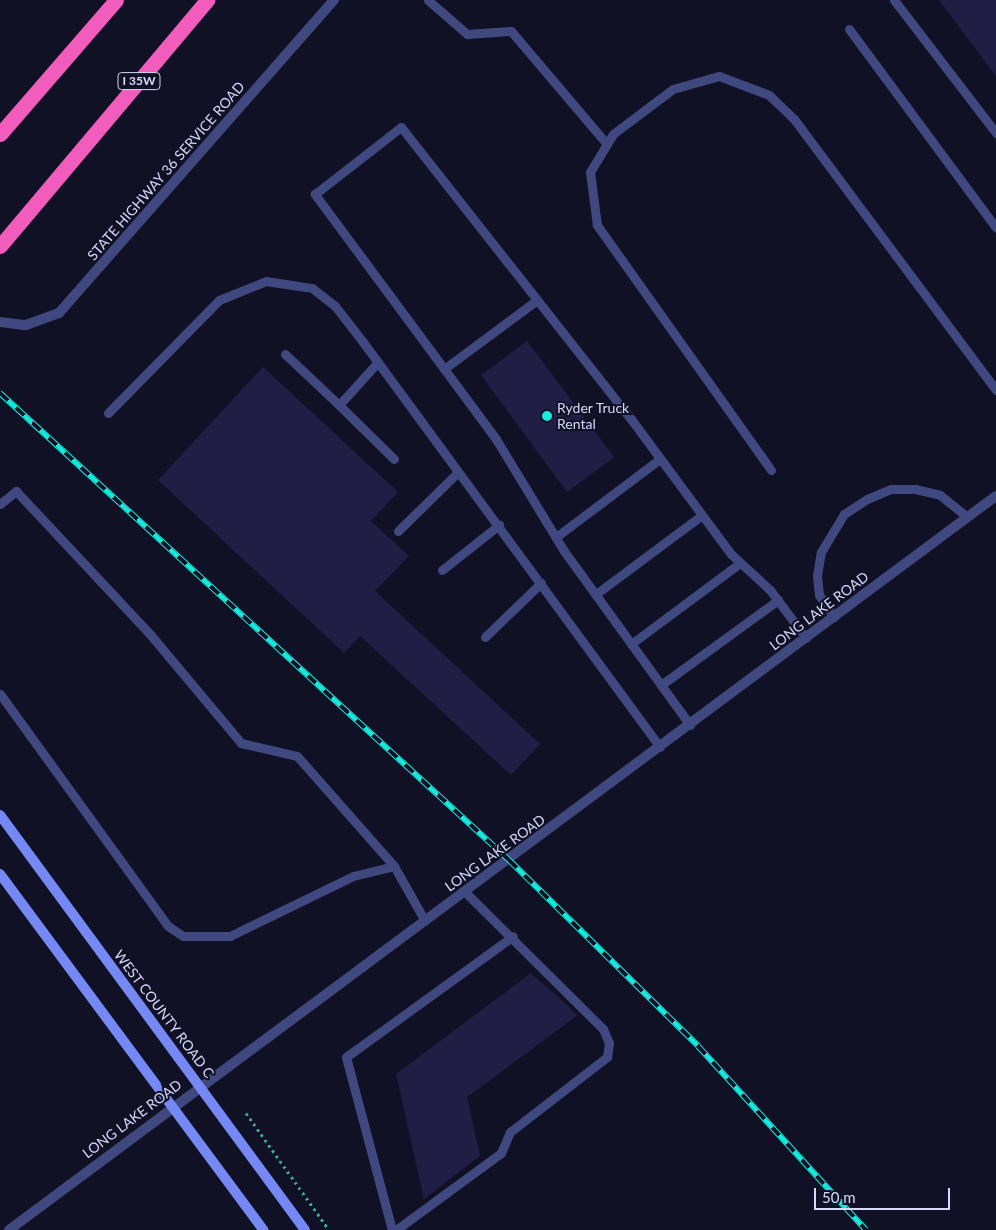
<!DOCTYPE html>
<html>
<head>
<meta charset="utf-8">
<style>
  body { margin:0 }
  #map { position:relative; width:996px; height:1230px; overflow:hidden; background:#111125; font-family:Lato,sans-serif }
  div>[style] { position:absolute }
  .building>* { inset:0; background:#201e44 }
  .path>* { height:3px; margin-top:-1.5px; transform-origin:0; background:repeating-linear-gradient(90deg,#39ae94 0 2.5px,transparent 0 6.5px) }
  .service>* { height:9px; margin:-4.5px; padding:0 4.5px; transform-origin:4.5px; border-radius:4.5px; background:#404880 }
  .minor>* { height:10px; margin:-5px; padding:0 5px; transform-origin:5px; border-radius:5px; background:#404880 }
  .tertiary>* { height:10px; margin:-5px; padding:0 5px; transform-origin:5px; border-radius:5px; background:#404880 }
  .secondary>* { height:10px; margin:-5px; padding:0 5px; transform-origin:5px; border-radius:5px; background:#7688f4 }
  .motorway>* { height:15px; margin:-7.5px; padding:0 7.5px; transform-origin:7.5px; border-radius:7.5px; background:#f25cbd }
  .rail>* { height:5.5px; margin-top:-2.75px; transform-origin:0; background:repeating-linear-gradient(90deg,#111125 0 11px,#13ecde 0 22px); box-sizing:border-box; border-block:1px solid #13ecde }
  .dots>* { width:14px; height:14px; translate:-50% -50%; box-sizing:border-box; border:2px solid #111125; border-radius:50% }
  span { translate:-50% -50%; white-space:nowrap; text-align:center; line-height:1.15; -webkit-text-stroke:4px #111125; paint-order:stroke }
  .shield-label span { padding:1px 4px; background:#111125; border:1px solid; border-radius:4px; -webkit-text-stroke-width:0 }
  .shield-label { font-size:12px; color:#d7d9fc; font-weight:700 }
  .street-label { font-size:14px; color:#d7d9fc }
  .poi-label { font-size:14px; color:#d7d9fc }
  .left { translate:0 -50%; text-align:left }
  .scale { position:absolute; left:814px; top:1188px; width:136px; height:22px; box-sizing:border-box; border:2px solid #d7d9fc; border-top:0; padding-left:6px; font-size:15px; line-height:18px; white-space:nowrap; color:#d7d9fc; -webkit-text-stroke:4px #111125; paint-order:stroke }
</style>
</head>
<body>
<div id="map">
  <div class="building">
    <i style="clip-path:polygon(939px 0,996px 0,996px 76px)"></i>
    <i style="clip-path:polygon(527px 341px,614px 457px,567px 492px,481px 375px)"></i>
    <i style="clip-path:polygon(263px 367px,398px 492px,371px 521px,409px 556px,375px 591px,540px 744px,511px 775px,360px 636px,344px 653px,158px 480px)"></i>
    <i style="clip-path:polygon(531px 973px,578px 1015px,467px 1097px,480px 1156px,424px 1199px,396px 1074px)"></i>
  </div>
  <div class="path">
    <i style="left:246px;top:1113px;width:143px;rotate:54.6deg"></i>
  </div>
  <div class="service">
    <i style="left:428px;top:0;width:52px;rotate:41.1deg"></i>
    <i style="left:467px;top:34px;width:44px;rotate:-3.9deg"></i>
    <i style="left:511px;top:31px;width:148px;rotate:49.7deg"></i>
    <i style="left:894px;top:0;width:168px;rotate:52.5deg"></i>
    <i style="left:849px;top:29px;width:247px;rotate:53.5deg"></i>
    <i style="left:285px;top:354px;width:74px;rotate:43.4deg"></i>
    <i style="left:339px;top:405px;width:58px;rotate:-47.8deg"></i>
    <i style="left:444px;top:369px;width:116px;rotate:-36.6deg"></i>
    <i style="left:339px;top:405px;width:77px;rotate:44.5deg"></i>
    <i style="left:108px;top:413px;width:158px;rotate:-45.5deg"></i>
    <i style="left:219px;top:300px;width:51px;rotate:-22deg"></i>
    <i style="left:266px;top:281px;width:47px;rotate:8.7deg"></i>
    <i style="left:312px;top:288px;width:29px;rotate:38deg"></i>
    <i style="left:335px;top:306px;width:46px;rotate:52.1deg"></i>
    <i style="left:363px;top:342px;width:502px;rotate:53.75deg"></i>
    <i style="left:771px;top:470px;width:301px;rotate:-125.4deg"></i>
    <i style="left:597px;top:225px;width:53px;rotate:-97.5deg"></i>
    <i style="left:590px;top:172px;width:44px;rotate:-58.8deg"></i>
    <i style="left:613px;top:134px;width:75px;rotate:-36.9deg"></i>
    <i style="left:673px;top:89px;width:48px;rotate:-15.8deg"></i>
    <i style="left:719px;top:76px;width:53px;rotate:20.8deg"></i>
    <i style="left:769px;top:95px;width:35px;rotate:44deg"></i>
    <i style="left:794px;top:119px;width:338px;rotate:53.3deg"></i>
    <i style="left:0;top:504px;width:21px;rotate:-39deg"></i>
    <i style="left:16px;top:491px;width:195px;rotate:46.9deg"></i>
    <i style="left:149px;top:633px;width:143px;rotate:50.1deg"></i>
    <i style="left:241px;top:743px;width:57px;rotate:13.1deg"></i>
    <i style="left:297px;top:756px;width:147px;rotate:48.6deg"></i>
    <i style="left:394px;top:866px;width:63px;rotate:60.6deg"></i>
    <i style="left:398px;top:531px;width:84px;rotate:-44.5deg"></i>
    <i style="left:556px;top:537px;width:130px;rotate:-36.9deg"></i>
    <i style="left:442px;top:570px;width:73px;rotate:-38.3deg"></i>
    <i style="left:596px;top:594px;width:132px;rotate:-36.7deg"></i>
    <i style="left:834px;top:617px;width:27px;rotate:-124deg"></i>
    <i style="left:819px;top:595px;width:19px;rotate:-96deg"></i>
    <i style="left:817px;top:576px;width:24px;rotate:-81deg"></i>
    <i style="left:821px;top:552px;width:44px;rotate:-58.8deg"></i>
    <i style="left:844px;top:514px;width:27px;rotate:-33deg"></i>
    <i style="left:867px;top:499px;width:26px;rotate:-23deg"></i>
    <i style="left:891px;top:489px;width:24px"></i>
    <i style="left:915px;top:489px;width:26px;rotate:13deg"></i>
    <i style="left:940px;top:495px;width:35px;rotate:39deg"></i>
    <i style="left:485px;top:637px;width:78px;rotate:-44deg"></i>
    <i style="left:631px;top:644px;width:136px;rotate:-36.6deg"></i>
    <i style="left:661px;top:685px;width:145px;rotate:-36deg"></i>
    <i style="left:0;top:694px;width:286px;rotate:54.1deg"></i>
    <i style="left:168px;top:926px;width:18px;rotate:34deg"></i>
    <i style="left:183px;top:936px;width:47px"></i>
    <i style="left:230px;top:936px;width:137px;rotate:-26deg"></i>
    <i style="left:353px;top:876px;width:42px;rotate:-13.7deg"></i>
    <i style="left:690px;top:725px;width:215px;rotate:-125.9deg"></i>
    <i style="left:564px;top:551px;width:131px;rotate:-121.3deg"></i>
    <i style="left:496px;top:439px;width:305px;rotate:-126.5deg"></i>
    <i style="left:315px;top:194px;width:109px;rotate:-37.9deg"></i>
    <i style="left:401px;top:127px;width:372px;rotate:51.8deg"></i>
    <i style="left:631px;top:419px;width:168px;rotate:53.5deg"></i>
    <i style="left:731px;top:554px;width:53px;rotate:42.7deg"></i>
    <i style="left:770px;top:590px;width:60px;rotate:53.1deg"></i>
    <i style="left:392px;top:1230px;width:179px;rotate:-104.9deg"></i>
    <i style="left:346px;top:1057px;width:206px;rotate:-35.9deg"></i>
    <i style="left:396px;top:1230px;width:130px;rotate:-36.3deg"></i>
    <i style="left:501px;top:1153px;width:23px;rotate:-67deg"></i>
    <i style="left:510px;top:1132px;width:123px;rotate:-37.7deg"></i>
    <i style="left:607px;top:1057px;width:14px;rotate:-82deg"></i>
    <i style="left:609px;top:1043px;width:15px;rotate:-113deg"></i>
    <i style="left:603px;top:1029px;width:194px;rotate:-135.2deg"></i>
  </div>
  <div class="minor">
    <i style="left:0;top:322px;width:26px;rotate:7deg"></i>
    <i style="left:26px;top:325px;width:35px;rotate:-20deg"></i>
    <i style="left:59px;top:313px;width:417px;rotate:-48.7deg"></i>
  </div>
  <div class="tertiary">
    <i style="left:9px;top:1230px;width:1230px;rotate:-36.64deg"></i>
  </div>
  <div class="secondary">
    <i style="left:0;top:815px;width:515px;rotate:53.69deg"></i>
    <i style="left:0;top:874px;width:443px;rotate:53.5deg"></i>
  </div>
  <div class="motorway">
    <i style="left:0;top:134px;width:177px;rotate:-49.1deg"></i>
    <i style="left:0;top:246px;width:322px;rotate:-49.9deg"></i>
  </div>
  <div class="rail">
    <i style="left:0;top:393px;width:691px;rotate:42.54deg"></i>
    <i style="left:509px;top:860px;width:265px;rotate:44.5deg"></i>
    <i style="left:698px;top:1046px;width:249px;rotate:47.6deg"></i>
  </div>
  <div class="dots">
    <i style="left:547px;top:416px;background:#13ecde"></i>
  </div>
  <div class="shield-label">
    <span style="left:139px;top:81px">I 35W</span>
  </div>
  <div class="street-label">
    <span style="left:166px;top:171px;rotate:-49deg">STATE HIGHWAY 36 SERVICE ROAD</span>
    <span style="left:819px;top:611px;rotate:-37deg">LONG LAKE ROAD</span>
    <span style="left:495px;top:853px;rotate:-36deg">LONG LAKE ROAD</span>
    <span style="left:164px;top:1014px;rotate:53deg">WEST COUNTY ROAD C</span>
    <span style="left:132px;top:1119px;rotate:-37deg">LONG LAKE ROAD</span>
  </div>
  <div class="poi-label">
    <span class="left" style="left:557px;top:416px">Ryder Truck<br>Rental</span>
  </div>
  <div class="scale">50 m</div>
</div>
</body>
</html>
